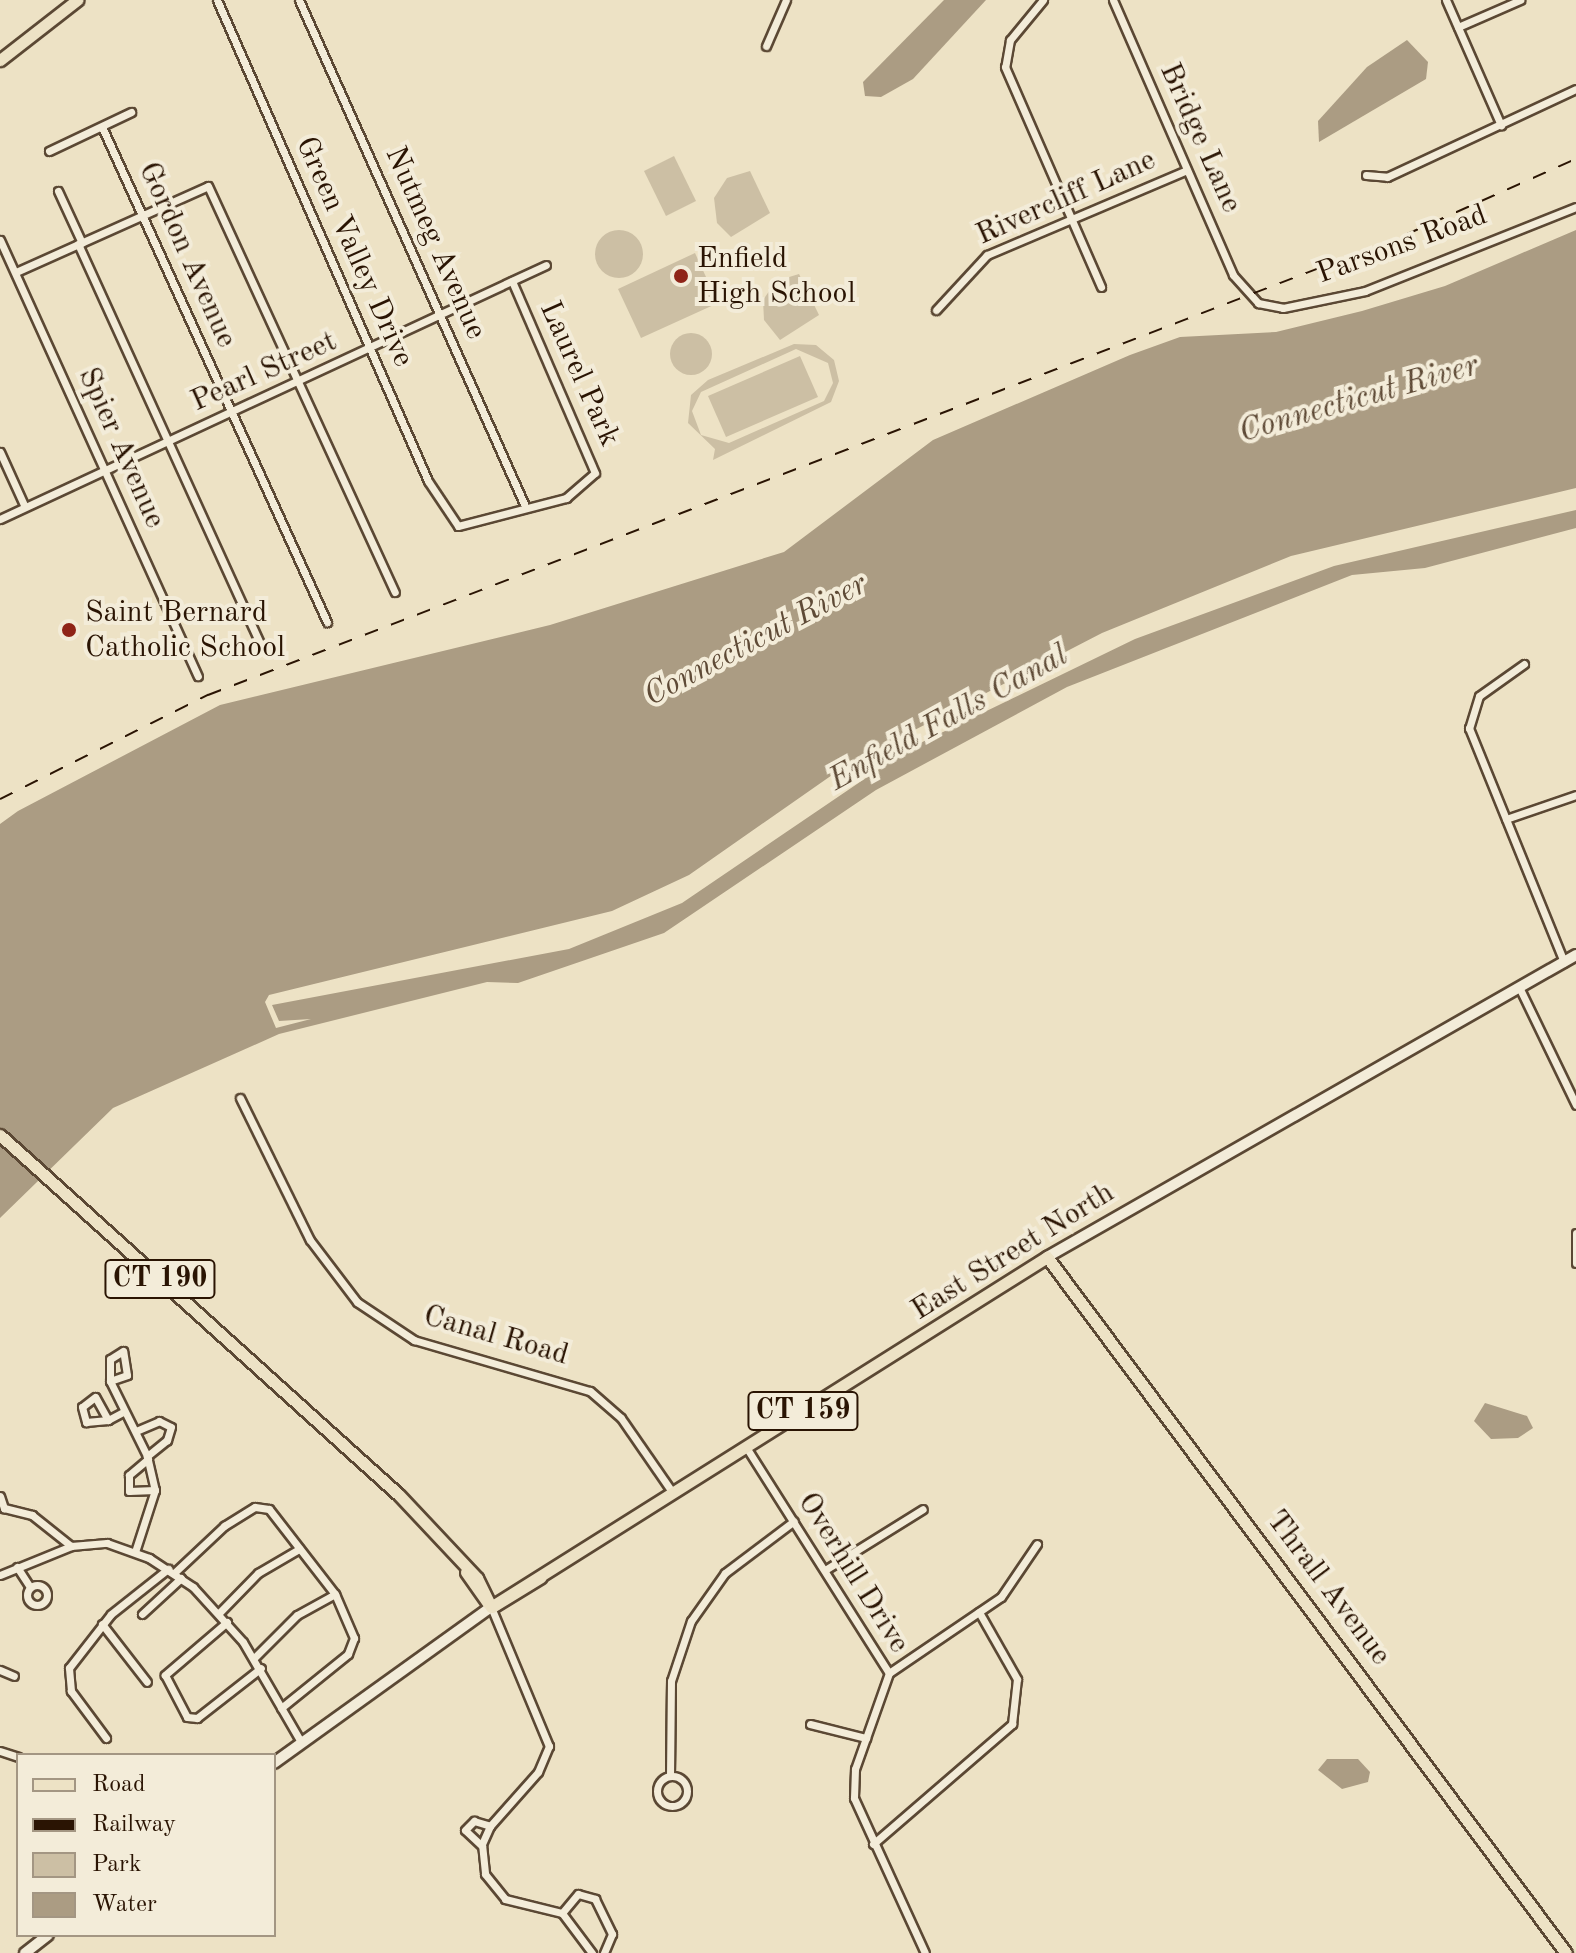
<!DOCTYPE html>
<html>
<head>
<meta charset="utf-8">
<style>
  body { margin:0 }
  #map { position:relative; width:1576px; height:1953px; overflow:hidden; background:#ede2c5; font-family:"Old Standard TT",serif }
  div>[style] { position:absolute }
  .green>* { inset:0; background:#ccbfa4 }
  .round { border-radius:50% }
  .water>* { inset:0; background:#ab9c83 }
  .roads { filter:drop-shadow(2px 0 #5b4834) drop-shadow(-2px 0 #5b4834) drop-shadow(0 2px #5b4834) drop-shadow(0 -2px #5b4834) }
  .minor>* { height:7px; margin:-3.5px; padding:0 3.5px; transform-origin:3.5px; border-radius:3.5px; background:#f3ecd9 }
  .minor>.ring { margin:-3.5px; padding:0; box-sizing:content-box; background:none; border:7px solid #f3ecd9; border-radius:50% }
  .secondary>* { height:10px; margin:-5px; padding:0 5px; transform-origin:5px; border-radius:5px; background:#f3ecd9 }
  .primary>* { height:11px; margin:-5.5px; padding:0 5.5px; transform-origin:5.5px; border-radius:5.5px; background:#ede2c5 }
  .rail>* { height:2px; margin-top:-1px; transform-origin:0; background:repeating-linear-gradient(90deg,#2a1403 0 14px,transparent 0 28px) }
  .dots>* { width:22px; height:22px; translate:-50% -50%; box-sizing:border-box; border:4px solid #f3ecd9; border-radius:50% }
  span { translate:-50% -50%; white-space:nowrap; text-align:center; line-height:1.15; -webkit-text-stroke:8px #f3ecd9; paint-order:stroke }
  .shield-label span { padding:2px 6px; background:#f3ecd9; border:2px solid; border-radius:6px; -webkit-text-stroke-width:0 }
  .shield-label { font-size:28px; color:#2a1403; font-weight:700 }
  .street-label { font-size:30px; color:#2a1403 }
  .poi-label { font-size:30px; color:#2a1403 }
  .left { translate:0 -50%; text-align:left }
  .water-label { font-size:32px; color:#5e4a36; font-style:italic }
  .legend { position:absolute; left:16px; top:1753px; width:260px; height:184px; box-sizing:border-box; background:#f3ecd9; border:2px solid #a39683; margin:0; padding:10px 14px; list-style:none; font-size:24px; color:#2a1403 }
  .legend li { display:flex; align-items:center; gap:16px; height:40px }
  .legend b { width:40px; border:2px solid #a39683 }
</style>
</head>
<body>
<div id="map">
  <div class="green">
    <i style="clip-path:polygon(674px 156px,696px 201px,666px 216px,644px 171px)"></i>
    <i style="clip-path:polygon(750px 171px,770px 213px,731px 237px,717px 223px,714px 198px,727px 178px)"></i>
    <i class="round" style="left:595px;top:230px;width:48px;height:48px"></i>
    <i style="clip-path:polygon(695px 253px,718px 303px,641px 338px,618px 289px)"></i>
    <i style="clip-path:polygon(799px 274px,819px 315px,780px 340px,764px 320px,763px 300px,776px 281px)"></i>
    <i class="round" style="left:670px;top:333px;width:42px;height:42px"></i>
    <i style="clip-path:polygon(evenodd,794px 344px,816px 345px,834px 360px,839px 381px,831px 402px,713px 460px,715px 449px,688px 423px,691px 395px,708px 380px,794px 344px,796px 349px,828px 363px,833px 383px,824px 401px,729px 443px,701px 435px,692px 411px,701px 392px,796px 349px)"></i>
    <i style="clip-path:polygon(800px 356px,818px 397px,726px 437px,708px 396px)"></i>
  </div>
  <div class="water">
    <i style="clip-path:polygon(944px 0,986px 0,913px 79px,881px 97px,865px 96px,863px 82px)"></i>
    <i style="clip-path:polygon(1407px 40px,1428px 62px,1426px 79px,1319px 142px,1318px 121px,1367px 67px)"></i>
    <i style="clip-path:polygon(1576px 230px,1576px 488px,1291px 556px,1102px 633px,845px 766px,689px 875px,612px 911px,269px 995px,265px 1002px,276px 1028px,311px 1019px,279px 1021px,272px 1005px,569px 949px,682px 903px,910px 748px,1135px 639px,1334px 566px,1576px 510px,1576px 528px,1425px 568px,1352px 575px,1067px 687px,876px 790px,664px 933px,518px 983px,487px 982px,279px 1034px,113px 1108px,0 1218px,0 824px,18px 811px,220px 705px,550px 625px,784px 552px,933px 440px,1130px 355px,1180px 337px,1276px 332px,1362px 311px,1445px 286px)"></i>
    <i style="clip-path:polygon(1485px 1403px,1527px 1416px,1533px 1428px,1518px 1438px,1491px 1439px,1474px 1421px)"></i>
    <i style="clip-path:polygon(1327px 1759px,1358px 1759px,1370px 1772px,1368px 1782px,1342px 1789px,1318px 1770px)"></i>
  </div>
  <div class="roads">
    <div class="minor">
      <i style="left:217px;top:0;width:525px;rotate:66.31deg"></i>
      <i style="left:428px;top:481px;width:54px;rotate:56.3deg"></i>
      <i style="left:458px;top:526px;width:112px;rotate:-14.5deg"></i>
      <i style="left:566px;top:498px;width:38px;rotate:-41deg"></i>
      <i style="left:595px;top:473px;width:209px;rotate:-113.4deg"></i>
      <i style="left:299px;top:0;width:554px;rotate:65.93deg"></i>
      <i style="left:1043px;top:0;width:52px;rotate:129.5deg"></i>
      <i style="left:1010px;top:40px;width:27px;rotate:100deg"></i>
      <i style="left:1005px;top:67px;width:240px;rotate:66.4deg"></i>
      <i style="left:1113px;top:0;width:300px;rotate:66.4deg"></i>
      <i style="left:1233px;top:275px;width:38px;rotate:48deg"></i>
      <i style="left:1258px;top:303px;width:25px;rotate:11deg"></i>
      <i style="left:1283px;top:308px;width:84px;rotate:-11.7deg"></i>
      <i style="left:1365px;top:291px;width:227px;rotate:-21.7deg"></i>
      <i style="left:1446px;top:0;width:137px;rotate:66.3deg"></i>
      <i style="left:1458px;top:27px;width:68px;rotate:-23.5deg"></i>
      <i style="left:766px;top:46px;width:50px;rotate:-66.5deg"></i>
      <i style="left:102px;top:127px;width:544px;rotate:65.56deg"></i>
      <i style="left:49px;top:151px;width:91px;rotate:-25.4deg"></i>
      <i style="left:1366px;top:175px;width:21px;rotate:5deg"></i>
      <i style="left:1387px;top:177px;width:208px;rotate:-25deg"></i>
      <i style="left:58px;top:191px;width:57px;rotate:65.2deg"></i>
      <i style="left:0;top:240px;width:479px;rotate:65.6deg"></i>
      <i style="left:78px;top:244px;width:444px;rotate:65.5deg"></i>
      <i style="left:16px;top:272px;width:210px;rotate:-24.1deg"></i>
      <i style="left:208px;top:186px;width:447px;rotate:65.3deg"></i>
      <i style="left:936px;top:310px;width:75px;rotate:-47.2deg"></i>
      <i style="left:987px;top:255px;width:217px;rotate:-23deg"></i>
      <i style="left:0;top:452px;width:60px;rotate:65.6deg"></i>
      <i style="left:0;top:519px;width:602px;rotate:-24.95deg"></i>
      <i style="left:1524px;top:664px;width:55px;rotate:144.6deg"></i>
      <i style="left:1479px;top:696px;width:34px;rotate:107deg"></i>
      <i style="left:1469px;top:728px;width:253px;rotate:67.9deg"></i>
      <i style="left:1506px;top:819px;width:74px;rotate:-18.9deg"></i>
      <i style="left:1519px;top:987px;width:131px;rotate:64.2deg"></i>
      <i style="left:240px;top:1098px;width:158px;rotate:63.8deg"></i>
      <i style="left:310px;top:1240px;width:78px;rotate:52.8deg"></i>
      <i style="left:357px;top:1302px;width:69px;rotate:33.7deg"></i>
      <i style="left:414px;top:1340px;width:183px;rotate:16.2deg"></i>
      <i style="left:590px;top:1391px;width:41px;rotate:41.1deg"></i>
      <i style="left:621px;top:1418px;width:91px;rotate:55.3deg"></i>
      <i style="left:1576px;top:1233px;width:30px;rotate:90deg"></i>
      <i style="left:110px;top:1381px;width:18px;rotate:-19deg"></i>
      <i style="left:127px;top:1375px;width:24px;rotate:-99deg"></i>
      <i style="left:123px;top:1351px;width:15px;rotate:148deg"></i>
      <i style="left:110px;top:1359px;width:22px;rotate:90deg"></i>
      <i style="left:110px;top:1381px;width:84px;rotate:63.7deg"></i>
      <i style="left:147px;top:1456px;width:35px;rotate:77deg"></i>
      <i style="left:155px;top:1490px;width:65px;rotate:107.9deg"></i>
      <i style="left:108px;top:1420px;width:26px;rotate:-119deg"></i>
      <i style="left:95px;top:1397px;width:16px;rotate:142deg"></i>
      <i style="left:82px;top:1407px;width:16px;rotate:75deg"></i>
      <i style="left:86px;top:1422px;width:22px;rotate:-5deg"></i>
      <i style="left:108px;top:1420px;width:17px;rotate:-28deg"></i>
      <i style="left:136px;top:1431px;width:25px;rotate:-23deg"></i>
      <i style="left:159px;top:1421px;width:13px;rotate:27deg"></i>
      <i style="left:171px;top:1427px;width:14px;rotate:107deg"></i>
      <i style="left:167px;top:1440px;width:26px;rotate:141deg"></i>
      <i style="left:746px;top:1447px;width:267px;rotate:57.7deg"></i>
      <i style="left:889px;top:1673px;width:102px;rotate:109.5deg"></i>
      <i style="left:855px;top:1769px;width:29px;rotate:92deg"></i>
      <i style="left:854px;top:1798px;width:170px;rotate:65.4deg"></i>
      <i style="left:148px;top:1459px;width:25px;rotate:140deg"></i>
      <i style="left:129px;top:1475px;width:16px;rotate:90deg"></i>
      <i style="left:129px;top:1491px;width:26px;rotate:-2deg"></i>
      <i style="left:0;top:1496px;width:13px;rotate:72deg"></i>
      <i style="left:4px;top:1508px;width:29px;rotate:14deg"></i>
      <i style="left:32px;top:1515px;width:50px;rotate:38.5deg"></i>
      <i style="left:17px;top:1567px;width:24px;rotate:57deg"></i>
      <i style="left:825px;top:1570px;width:115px;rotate:-31.9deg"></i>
      <i style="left:174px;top:1573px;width:69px;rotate:-43.2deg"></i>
      <i style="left:224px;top:1526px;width:36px;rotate:-32deg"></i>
      <i style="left:255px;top:1507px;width:14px;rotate:8deg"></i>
      <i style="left:269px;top:1509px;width:108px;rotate:52.2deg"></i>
      <i style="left:335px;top:1594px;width:48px;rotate:66.6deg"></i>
      <i style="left:354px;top:1638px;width:17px;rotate:111deg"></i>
      <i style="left:348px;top:1654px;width:86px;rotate:141.1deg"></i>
      <i style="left:0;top:1575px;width:77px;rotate:-22.2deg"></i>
      <i style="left:71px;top:1546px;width:36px;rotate:-5deg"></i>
      <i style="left:107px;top:1543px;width:45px;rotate:19.7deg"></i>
      <i style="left:149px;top:1558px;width:53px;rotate:33.4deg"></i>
      <i style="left:193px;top:1587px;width:74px;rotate:47.7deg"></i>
      <i style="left:243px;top:1642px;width:116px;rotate:59.9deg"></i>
      <i class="ring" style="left:27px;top:1585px;width:13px;height:13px"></i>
      <i style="left:491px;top:1607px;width:151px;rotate:67.4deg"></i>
      <i style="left:549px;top:1746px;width:28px;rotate:113deg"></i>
      <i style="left:538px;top:1772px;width:72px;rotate:131.6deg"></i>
      <i style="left:490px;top:1826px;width:20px;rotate:114deg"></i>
      <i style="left:482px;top:1844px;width:30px;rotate:84deg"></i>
      <i style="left:485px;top:1874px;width:32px;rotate:51deg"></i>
      <i style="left:505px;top:1899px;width:59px;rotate:13.8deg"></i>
      <i style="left:562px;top:1913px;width:50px;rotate:53.1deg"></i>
      <i style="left:219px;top:1613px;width:56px;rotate:-45.7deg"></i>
      <i style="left:258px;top:1573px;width:48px;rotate:-30.3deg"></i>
      <i style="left:142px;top:1614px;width:53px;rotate:-42.7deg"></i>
      <i style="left:227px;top:1622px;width:82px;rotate:139.5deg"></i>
      <i style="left:165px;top:1675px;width:47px;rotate:62.4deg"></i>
      <i style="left:187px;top:1717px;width:10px;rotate:6deg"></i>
      <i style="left:197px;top:1718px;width:81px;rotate:-38deg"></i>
      <i style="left:102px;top:1624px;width:73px;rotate:52.2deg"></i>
      <i style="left:255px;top:1657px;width:59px;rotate:-45deg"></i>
      <i style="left:297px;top:1615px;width:43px;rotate:-28.9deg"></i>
      <i style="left:0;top:1670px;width:15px;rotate:23deg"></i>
      <i style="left:889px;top:1673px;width:135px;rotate:-34.2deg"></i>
      <i style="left:1001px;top:1597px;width:64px;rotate:-55.8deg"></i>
      <i style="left:810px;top:1724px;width:58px;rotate:14deg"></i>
      <i style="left:106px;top:1738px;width:59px;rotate:-126.7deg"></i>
      <i style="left:71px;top:1691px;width:23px;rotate:-95deg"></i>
      <i style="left:69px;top:1668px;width:68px;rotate:-52.1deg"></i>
      <i style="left:111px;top:1614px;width:73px;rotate:-38.3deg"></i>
      <i style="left:0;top:1751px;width:19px;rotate:18deg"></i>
      <i style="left:670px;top:1776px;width:95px;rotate:-89.4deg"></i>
      <i style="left:671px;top:1681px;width:63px;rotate:-71.6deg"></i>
      <i style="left:691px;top:1621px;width:59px;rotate:-54.7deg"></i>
      <i style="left:725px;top:1573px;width:86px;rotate:-37deg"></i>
      <i class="ring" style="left:657px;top:1776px;width:23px;height:23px"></i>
      <i style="left:873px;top:1844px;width:184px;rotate:-40.8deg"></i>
      <i style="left:1012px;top:1724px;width:45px;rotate:-83.7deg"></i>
      <i style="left:1017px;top:1679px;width:77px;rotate:-119.6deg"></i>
      <i style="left:482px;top:1846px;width:23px;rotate:-137deg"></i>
      <i style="left:465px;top:1830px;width:13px;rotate:-45deg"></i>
      <i style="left:474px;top:1821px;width:17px;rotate:17deg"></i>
      <i style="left:562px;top:1913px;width:25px;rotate:-50deg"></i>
      <i style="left:578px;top:1894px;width:18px;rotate:16deg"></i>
      <i style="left:595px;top:1899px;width:39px;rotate:64deg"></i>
      <i style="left:612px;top:1934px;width:21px;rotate:113deg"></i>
    </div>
    <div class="secondary">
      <i style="left:1047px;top:1257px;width:609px;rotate:-29.72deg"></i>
      <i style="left:274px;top:1763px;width:267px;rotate:-35.7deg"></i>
      <i style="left:25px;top:1953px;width:29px;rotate:-38deg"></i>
    </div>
    <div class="primary">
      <i style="left:0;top:60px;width:98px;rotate:-37.9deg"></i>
      <i style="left:0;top:1135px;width:537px;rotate:42.06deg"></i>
      <i style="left:399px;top:1495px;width:114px;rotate:46.8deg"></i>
      <i style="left:477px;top:1578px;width:32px;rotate:64deg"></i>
      <i style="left:466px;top:1572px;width:39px;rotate:55deg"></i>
      <i style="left:491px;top:1607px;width:657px;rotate:-32.19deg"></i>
      <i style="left:1047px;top:1257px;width:868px;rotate:53.29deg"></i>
      <i style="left:492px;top:1607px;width:57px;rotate:-31.5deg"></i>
    </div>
  </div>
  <div class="rail">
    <i style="left:0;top:799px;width:233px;rotate:-26.6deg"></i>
    <i style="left:208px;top:695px;width:1282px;rotate:-21.02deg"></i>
    <i style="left:1405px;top:235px;width:187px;rotate:-24deg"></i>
  </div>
  <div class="dots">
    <i style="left:681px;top:276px;background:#8f2418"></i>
    <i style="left:69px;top:630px;background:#8f2418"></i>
  </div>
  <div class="shield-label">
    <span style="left:160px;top:1279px">CT 190</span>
    <span style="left:803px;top:1411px">CT 159</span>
  </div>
  <div class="street-label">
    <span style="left:1200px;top:138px;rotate:66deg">Bridge Lane</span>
    <span style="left:1066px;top:198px;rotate:-24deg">Rivercliff Lane</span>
    <span style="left:435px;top:243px;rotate:66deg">Nutmeg Avenue</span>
    <span style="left:1402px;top:245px;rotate:-20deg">Parsons Road</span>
    <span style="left:354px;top:252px;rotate:66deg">Green Valley Drive</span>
    <span style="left:187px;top:255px;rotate:66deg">Gordon Avenue</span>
    <span style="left:264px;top:372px;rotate:-24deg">Pearl Street</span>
    <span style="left:579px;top:374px;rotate:66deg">Laurel Park</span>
    <span style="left:121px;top:448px;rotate:66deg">Spier Avenue</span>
    <span style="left:1013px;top:1252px;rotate:-32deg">East Street North</span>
    <span style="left:496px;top:1336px;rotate:16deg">Canal Road</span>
    <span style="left:853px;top:1573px;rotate:58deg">Overhill Drive</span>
    <span style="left:1328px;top:1588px;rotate:53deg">Thrall Avenue</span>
  </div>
  <div class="poi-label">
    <span class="left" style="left:697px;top:276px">Enfield<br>High School</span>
    <span class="left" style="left:85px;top:630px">Saint Bernard<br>Catholic School</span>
  </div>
  <div class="water-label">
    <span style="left:1359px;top:400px;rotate:-16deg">Connecticut River</span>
    <span style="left:756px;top:641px;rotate:-28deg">Connecticut River</span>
    <span style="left:949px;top:719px;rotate:-29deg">Enfield Falls Canal</span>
  </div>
  <ul class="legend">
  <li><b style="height:10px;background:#ede2c5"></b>Road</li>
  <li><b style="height:10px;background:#2a1403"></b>Railway</li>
  <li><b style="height:22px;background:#ccbfa4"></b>Park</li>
  <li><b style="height:22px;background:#ab9c83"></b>Water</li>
  </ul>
</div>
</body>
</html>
